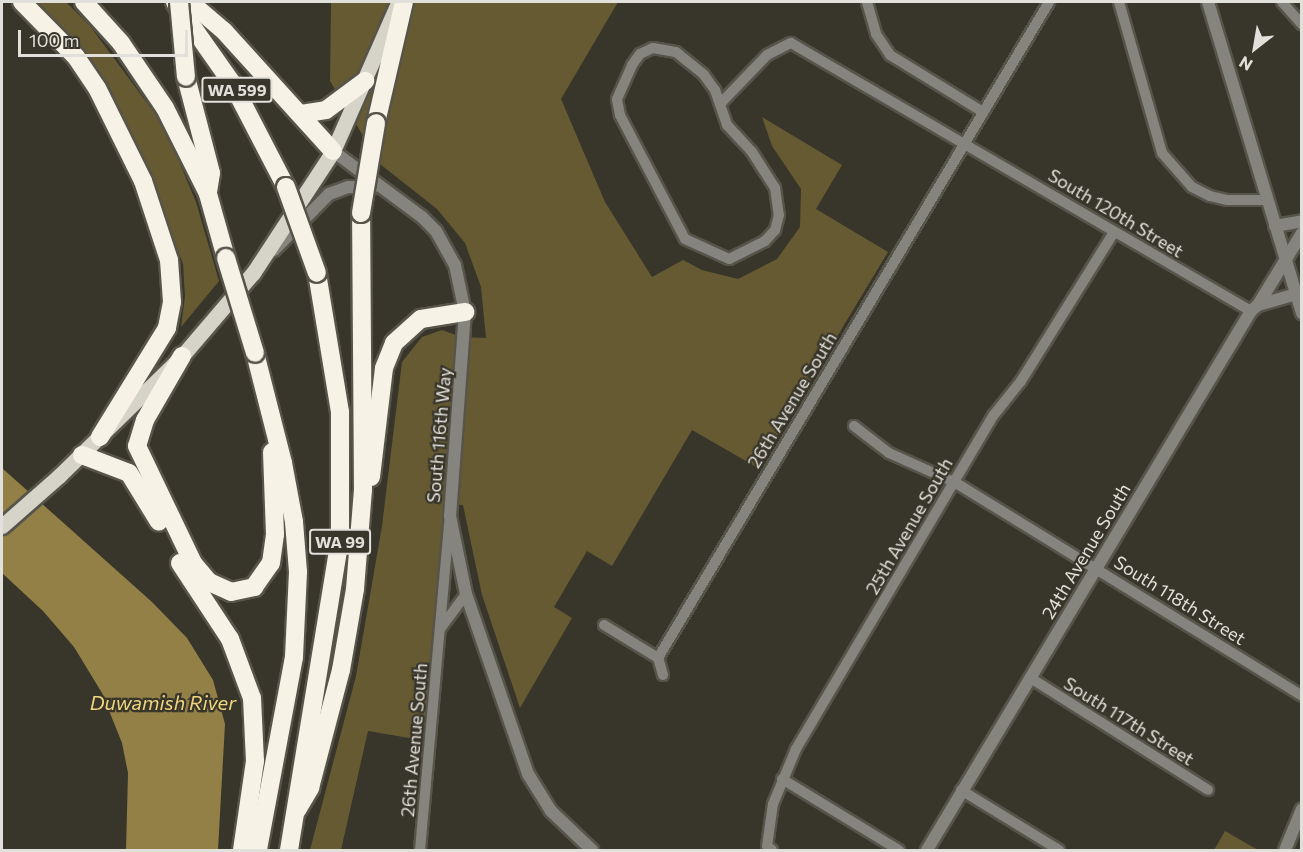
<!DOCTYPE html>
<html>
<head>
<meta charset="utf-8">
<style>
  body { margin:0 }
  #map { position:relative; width:1303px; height:852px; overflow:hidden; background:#38352a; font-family:Commissioner,sans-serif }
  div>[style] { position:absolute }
  .green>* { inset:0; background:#665a32 }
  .water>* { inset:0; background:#928046 }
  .roads { filter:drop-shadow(2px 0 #57544a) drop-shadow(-2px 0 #57544a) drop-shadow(0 2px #57544a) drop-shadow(0 -2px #57544a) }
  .minor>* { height:10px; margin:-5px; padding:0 5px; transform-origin:5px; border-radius:5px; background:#86847f }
  .tertiary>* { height:12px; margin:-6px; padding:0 6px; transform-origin:6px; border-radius:6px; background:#86847f }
  .primary>* { height:15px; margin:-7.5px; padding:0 7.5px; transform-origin:7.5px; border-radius:7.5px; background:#d6d3c8 }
  .motorway>* { height:18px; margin:-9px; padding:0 9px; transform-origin:9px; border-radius:9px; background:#f6f2e5 }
  .bridges { filter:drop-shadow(2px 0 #57544a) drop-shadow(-2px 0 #57544a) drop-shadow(0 2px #57544a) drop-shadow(0 -2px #57544a) }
  .motorway-bridge>* { height:18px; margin:-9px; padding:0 9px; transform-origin:9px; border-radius:9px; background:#f6f2e5 }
  span { translate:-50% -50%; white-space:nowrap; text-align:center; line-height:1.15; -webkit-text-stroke:4.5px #38352a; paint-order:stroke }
  .shield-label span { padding:2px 4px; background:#38352a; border:2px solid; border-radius:4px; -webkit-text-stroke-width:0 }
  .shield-label { font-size:16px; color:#e2e0da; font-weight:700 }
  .street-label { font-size:18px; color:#e2e0da }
  .water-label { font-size:20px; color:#f0d57f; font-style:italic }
  .frame { position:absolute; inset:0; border:3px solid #e2e0da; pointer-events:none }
  .north { position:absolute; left:1225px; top:18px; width:60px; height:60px; -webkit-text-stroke:4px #38352a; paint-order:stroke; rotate:211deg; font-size:16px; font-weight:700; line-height:24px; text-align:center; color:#e2e0da }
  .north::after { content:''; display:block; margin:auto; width:21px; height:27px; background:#e2e0da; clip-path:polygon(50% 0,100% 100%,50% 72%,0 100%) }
  .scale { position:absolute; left:18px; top:30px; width:170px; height:27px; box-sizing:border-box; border:3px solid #e2e0da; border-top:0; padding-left:8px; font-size:18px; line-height:21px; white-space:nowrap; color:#e2e0da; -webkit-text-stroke:4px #38352a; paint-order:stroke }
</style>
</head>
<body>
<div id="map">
  <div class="green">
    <i style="clip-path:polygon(34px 2px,66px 2px,90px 26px,156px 115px,176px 154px,196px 202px,219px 281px,181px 327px,185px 296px,183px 264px,145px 166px,121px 115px,93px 71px)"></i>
    <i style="clip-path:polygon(331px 2px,618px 2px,561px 99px,605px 202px,652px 277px,683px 260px,702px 270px,738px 279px,777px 259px,800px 227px,801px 189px,772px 146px,762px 117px,842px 165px,816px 209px,888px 252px,758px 468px,692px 430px,612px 566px,587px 551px,554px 607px,572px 618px,520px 708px,482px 595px,463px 505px,447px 504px,427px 741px,368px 731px,341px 850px,310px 850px,356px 676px,382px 526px,402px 362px,422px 337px,442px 330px,461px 337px,486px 338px,481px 287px,465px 243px,437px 209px,380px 164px,330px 81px)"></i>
    <i style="clip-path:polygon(1225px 831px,1258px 850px,1214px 850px)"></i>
  </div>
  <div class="water">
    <i style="clip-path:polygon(2px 468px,152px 602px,187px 638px,213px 680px,225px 724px,218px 850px,126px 850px,128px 773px,122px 743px,102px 693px,74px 647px,43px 611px,2px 573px)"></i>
  </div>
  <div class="roads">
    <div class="minor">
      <i style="left:867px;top:2px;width:33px;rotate:74deg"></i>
      <i style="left:876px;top:34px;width:25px;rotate:56deg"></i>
      <i style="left:890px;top:55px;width:109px;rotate:31.5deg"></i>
      <i style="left:1119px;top:2px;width:157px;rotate:74.1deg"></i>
      <i style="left:1162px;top:153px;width:45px;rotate:48.6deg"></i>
      <i style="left:1192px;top:187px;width:20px;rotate:27deg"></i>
      <i style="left:1210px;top:196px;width:18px;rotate:13deg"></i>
      <i style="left:1228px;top:200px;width:40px"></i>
      <i style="left:1282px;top:2px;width:30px;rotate:48deg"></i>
      <i style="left:653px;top:48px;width:23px;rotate:10deg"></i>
      <i style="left:676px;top:52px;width:36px;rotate:39deg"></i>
      <i style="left:704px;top:75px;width:19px;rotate:54deg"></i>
      <i style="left:715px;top:90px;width:37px;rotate:71deg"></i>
      <i style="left:727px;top:125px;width:37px;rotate:47deg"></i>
      <i style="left:752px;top:152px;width:43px;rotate:57.4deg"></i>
      <i style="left:775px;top:188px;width:27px;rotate:82deg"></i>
      <i style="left:779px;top:215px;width:16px;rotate:105deg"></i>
      <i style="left:775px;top:230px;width:15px;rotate:132deg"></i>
      <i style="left:765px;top:241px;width:40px;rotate:153.4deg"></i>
      <i style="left:729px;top:259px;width:48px;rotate:-155.6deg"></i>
      <i style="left:685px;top:239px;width:140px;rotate:-117.7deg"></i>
      <i style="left:620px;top:115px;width:16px;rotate:-101deg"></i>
      <i style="left:617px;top:99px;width:37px;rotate:-66deg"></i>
      <i style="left:632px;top:65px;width:14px;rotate:-54deg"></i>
      <i style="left:640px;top:54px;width:14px;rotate:-25deg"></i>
      <i style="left:720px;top:104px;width:68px;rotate:-46.2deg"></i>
      <i style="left:767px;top:55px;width:27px;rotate:-27deg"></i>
      <i style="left:791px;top:43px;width:532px;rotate:30.23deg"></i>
      <i style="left:854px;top:426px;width:44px;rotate:37.6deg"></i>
      <i style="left:889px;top:453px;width:73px;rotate:24.1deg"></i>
      <i style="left:956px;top:483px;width:406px;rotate:31.6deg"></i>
      <i style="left:604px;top:625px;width:63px;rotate:31.4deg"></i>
      <i style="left:440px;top:629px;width:44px;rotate:-53.4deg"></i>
      <i style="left:663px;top:675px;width:18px;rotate:-106deg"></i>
      <i style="left:658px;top:658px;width:764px;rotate:-59.2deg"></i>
      <i style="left:1032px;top:679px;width:208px;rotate:32.2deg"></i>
      <i style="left:782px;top:779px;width:137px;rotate:31.3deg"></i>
      <i style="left:961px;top:790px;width:115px;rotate:31.5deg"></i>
      <i style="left:420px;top:850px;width:329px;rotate:-84.9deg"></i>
      <i style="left:772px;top:850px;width:6px;rotate:-141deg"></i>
      <i style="left:767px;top:846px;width:42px;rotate:-81.9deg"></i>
      <i style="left:773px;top:804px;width:60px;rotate:-67.3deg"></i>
      <i style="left:796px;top:749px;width:387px;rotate:-59.4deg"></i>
      <i style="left:993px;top:416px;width:45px;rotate:-51.3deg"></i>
      <i style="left:1021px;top:381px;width:176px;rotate:-58deg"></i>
    </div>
    <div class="tertiary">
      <i style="left:1208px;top:2px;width:325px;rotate:73.2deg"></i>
      <i style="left:333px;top:151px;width:111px;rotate:36.6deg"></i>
      <i style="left:422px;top:217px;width:20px;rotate:45deg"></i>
      <i style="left:436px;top:231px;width:39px;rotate:61deg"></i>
      <i style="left:455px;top:265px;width:48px;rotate:78deg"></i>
      <i style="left:465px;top:312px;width:205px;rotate:94.2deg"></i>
      <i style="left:450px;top:516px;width:80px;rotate:78.4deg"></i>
      <i style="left:466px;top:594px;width:190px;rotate:71deg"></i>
      <i style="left:528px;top:774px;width:44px;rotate:58.1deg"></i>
      <i style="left:551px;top:811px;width:57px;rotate:43.6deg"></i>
      <i style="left:1275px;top:226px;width:27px;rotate:-10deg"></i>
      <i style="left:274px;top:250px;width:78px;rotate:-45.5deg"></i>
      <i style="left:329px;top:194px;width:20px;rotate:-20deg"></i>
      <i style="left:348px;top:187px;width:24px;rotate:2deg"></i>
      <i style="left:1258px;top:305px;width:84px;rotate:-58.6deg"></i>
      <i style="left:927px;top:850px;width:629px;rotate:-58.99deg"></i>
      <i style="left:1251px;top:311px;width:9px;rotate:-41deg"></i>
      <i style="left:1258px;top:305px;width:40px;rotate:-16deg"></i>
      <i style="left:1285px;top:850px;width:44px;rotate:-67.5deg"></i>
    </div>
    <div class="primary">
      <i style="left:2px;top:526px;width:76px;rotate:-41.3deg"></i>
      <i style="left:59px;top:476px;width:172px;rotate:-44.3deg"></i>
      <i style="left:182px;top:356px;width:109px;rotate:-49.5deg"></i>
      <i style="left:253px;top:273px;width:146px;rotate:-56.7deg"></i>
      <i style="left:333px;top:151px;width:159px;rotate:-66.3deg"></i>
    </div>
    <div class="motorway">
      <i style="left:22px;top:2px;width:77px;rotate:45.5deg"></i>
      <i style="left:76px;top:57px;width:37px;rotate:56deg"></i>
      <i style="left:97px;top:88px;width:104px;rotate:63.7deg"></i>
      <i style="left:143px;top:181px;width:83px;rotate:71.8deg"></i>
      <i style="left:169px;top:260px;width:42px;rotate:85.9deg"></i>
      <i style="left:172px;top:302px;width:26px;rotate:101deg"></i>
      <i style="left:167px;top:328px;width:128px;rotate:121.6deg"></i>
      <i style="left:84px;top:2px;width:55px;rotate:47.9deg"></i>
      <i style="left:121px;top:43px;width:78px;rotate:55.9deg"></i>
      <i style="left:165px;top:108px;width:96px;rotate:63.4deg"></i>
      <i style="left:208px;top:194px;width:66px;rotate:74.3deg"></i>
      <i style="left:175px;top:2px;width:99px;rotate:54.9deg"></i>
      <i style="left:232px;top:83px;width:117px;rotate:62.6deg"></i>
      <i style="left:190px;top:2px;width:45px;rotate:40.5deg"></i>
      <i style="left:224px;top:31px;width:162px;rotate:47.8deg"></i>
      <i style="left:186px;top:77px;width:99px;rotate:75.4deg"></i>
      <i style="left:211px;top:173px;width:19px;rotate:99deg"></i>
      <i style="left:301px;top:114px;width:25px;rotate:-9deg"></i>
      <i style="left:326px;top:110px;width:49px;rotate:-36.6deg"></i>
      <i style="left:376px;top:123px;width:124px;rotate:-77deg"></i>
      <i style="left:255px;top:353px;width:114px;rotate:75.7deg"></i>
      <i style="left:283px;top:463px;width:60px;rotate:79.4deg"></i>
      <i style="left:294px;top:522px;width:50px;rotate:85.4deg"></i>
      <i style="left:298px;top:572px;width:85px;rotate:92.7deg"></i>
      <i style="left:294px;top:657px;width:196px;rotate:100.6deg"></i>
      <i style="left:182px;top:356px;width:74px;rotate:120deg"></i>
      <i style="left:145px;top:420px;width:27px;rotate:107deg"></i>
      <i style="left:137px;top:446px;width:130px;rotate:64.4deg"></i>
      <i style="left:193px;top:563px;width:25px;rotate:50deg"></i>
      <i style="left:209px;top:582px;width:24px;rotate:24deg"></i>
      <i style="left:231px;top:592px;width:24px;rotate:-12deg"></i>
      <i style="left:254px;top:587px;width:29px;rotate:-55deg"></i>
      <i style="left:271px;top:563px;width:29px;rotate:-82deg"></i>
      <i style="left:275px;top:534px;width:82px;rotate:-92.1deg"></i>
      <i style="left:82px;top:455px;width:50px;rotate:21deg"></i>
      <i style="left:129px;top:473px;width:57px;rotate:58.5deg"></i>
      <i style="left:371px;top:477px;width:110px;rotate:-83.2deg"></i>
      <i style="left:384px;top:368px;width:27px;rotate:-68deg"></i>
      <i style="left:394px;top:343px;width:36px;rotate:-42deg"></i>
      <i style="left:421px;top:319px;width:45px;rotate:-9deg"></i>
      <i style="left:180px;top:563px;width:91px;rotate:56.7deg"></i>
      <i style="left:230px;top:639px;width:63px;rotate:69.6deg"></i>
      <i style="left:252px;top:698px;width:63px;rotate:87.3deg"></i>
      <i style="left:255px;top:761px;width:90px;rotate:98.3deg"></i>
      <i style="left:297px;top:810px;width:26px;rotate:-59deg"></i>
      <i style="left:310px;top:788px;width:122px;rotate:-75.3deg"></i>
      <i style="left:341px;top:670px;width:82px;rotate:-80.2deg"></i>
      <i style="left:355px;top:589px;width:99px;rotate:-85.4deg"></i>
      <i style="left:363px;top:490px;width:277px;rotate:-90.4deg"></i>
      <i style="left:289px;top:850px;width:317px;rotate:-80.7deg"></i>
      <i style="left:340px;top:537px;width:125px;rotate:-90deg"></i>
      <i style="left:340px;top:412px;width:141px;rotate:-99.4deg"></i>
    </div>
  </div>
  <div class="bridges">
    <div class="motorway-bridge">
      <i style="left:179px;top:2px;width:75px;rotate:84.7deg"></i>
      <i style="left:286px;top:187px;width:91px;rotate:70.2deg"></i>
      <i style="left:361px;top:213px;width:91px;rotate:-80.5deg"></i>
      <i style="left:226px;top:258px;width:99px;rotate:73deg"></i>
    </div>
  </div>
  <div class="shield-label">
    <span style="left:237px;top:90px">WA 599</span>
    <span style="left:340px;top:542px">WA 99</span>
  </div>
  <div class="street-label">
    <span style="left:1116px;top:213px;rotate:31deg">South 120th Street</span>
    <span style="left:792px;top:400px;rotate:-59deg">26th Avenue South</span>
    <span style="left:439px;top:435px;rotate:-85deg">South 116th Way</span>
    <span style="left:909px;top:526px;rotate:-60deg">25th Avenue South</span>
    <span style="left:1086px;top:551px;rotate:-59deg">24th Avenue South</span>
    <span style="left:1180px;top:600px;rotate:32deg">South 118th Street</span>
    <span style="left:1129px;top:721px;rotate:32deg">South 117th Street</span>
    <span style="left:414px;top:740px;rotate:-85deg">26th Avenue South</span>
  </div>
  <div class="water-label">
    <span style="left:163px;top:702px">Duwamish River</span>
  </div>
  <div class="frame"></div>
  <div class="north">N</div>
  <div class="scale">100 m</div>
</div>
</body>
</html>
